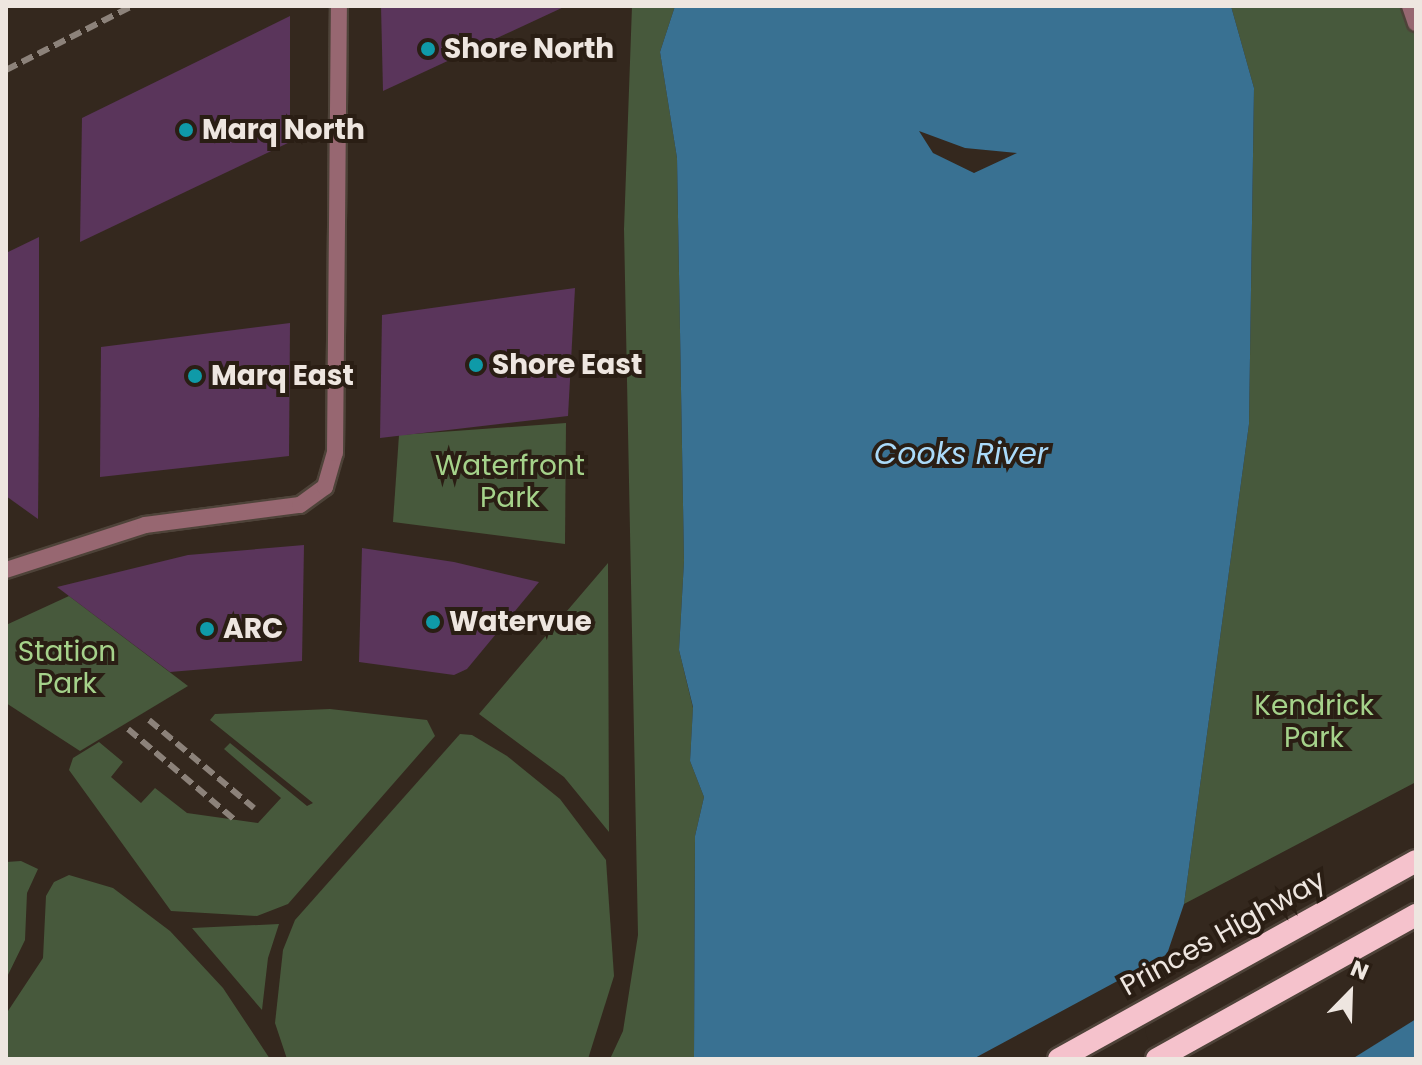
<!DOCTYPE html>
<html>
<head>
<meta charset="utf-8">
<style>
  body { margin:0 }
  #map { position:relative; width:1422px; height:1065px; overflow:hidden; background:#34281e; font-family:Poppins,sans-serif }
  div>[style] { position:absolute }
  .green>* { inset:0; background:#47593c }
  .water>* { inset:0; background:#397192 }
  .pier>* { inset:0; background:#34281e }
  .building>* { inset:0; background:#5a355b }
  .roads { filter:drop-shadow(2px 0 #4e4339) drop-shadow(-2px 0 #4e4339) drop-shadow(0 2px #4e4339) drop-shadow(0 -2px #4e4339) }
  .minor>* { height:16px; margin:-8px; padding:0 8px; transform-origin:8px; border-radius:8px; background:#976771 }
  .trunk>* { height:22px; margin:-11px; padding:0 11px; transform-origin:11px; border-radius:11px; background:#f5c2cc }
  .rail>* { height:6px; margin-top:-3px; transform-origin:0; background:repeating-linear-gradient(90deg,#8c827a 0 12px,transparent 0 18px) }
  .dots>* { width:22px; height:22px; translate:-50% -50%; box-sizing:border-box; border:4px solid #2a1e14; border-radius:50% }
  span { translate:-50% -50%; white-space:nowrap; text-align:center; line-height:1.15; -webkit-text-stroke:8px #2a1e14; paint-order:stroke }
  .poi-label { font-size:28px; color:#eee6e0; font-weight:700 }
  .left { translate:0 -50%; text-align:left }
  .park-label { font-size:28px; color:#a5d28a }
  .street-label { font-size:28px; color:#eee6e0 }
  .water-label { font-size:30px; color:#aadaf9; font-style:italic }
  .frame { position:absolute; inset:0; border:8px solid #eee6e0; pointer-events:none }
  .north { position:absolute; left:1310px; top:953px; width:80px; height:80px; -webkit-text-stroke:6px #2a1e14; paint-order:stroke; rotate:23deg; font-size:22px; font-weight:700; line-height:32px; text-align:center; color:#eee6e0 }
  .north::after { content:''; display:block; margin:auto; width:28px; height:36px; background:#eee6e0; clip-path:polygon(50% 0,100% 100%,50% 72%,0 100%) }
</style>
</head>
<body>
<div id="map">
  <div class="green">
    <i style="clip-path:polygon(632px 6px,675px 6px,660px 52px,677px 158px,684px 561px,679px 650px,693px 708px,690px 761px,704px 797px,695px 836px,694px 1059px,610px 1059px,623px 1031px,638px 935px,624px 229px)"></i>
    <i style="clip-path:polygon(1231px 6px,1416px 6px,1416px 782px,1184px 904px,1249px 424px,1254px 88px)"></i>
    <i style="clip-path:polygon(566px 423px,565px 544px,393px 522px,399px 435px)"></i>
    <i style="clip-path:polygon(608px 563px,609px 832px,564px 777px,479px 714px)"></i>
    <i style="clip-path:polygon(69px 596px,188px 686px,80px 751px,6px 703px,6px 625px)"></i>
    <i style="clip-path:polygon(330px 709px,427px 720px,435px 736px,288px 904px,257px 916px,171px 911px,69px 770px,73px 758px,99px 742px,123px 762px,111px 777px,141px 803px,155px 788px,187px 813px,258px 823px,281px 798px,224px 749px,230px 743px,307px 806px,313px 803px,210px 720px,215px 714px)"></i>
    <i style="clip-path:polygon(460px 734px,472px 735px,507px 756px,560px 799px,606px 860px,614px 976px,588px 1059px,287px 1059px,275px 1023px,283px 950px,295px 920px)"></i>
    <i style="clip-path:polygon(21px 861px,38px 869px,27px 893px,25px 940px,6px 979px,6px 862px)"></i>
    <i style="clip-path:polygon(69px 875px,113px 888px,170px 931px,223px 988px,270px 1059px,6px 1059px,6px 1014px,43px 958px,46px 896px,54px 882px)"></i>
    <i style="clip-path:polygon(279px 924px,268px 958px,262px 1010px,192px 928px)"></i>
  </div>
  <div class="water">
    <i style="clip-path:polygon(evenodd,675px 6px,1231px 6px,1254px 88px,1249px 424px,1184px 904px,1141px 1031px,1150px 1059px,694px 1059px,695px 836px,704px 797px,690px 761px,693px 707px,679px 650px,684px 561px,677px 158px,660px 52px,675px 6px,919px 131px,965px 148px,1017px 153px,974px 173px,933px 153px,919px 131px)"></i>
    <i style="clip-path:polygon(1416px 1019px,1416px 1059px,1352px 1059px)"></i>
  </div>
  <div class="pier">
    <i style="clip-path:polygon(1173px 951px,1145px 1031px,1154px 1059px,973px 1059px)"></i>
  </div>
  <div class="building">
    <i style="clip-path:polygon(381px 6px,566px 6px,383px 91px)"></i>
    <i style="clip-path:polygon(290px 16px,290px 142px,80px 242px,82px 118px)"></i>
    <i style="clip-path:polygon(39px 237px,39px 414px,38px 519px,6px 496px,6px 253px)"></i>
    <i style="clip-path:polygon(575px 288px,568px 416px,380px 438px,382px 315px)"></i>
    <i style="clip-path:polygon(290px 323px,289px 456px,100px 477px,101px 347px)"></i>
    <i style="clip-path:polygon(304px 545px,302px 661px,170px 672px,57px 587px,188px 555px)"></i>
    <i style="clip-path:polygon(362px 548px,454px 562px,539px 582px,467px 669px,454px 675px,359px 662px)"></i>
  </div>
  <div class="roads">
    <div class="minor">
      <i style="left:1410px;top:6px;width:18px;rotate:71deg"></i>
      <i style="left:6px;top:570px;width:146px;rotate:-17.9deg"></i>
      <i style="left:145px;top:525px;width:156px;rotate:-7.4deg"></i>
      <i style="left:300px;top:505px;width:31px;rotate:-36deg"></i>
      <i style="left:325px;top:487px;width:35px;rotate:-74deg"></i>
      <i style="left:335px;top:453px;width:447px;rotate:-89.5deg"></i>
    </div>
    <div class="trunk">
      <i style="left:1059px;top:1059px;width:408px;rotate:-29deg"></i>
      <i style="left:1157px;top:1059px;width:296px;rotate:-29.1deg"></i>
    </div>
  </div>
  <div class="rail">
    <i style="left:6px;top:70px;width:141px;rotate:-26.9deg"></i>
    <i style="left:149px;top:720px;width:137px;rotate:40deg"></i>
    <i style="left:128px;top:729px;width:140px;rotate:40.4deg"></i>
  </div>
  <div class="dots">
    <i style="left:428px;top:49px;background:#0f9aa8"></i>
    <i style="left:186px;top:130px;background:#0f9aa8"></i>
    <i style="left:476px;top:365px;background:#0f9aa8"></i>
    <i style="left:195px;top:376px;background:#0f9aa8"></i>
    <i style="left:433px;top:622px;background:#0f9aa8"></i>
    <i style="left:207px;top:629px;background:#0f9aa8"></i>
  </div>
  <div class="poi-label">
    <span class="left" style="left:444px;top:49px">Shore North</span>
    <span class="left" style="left:202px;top:130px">Marq North</span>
    <span class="left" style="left:492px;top:365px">Shore East</span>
    <span class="left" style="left:211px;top:376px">Marq East</span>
    <span class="left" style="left:449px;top:622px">Watervue</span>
    <span class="left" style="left:223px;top:629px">ARC</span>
  </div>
  <div class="park-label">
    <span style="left:510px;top:482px">Waterfront<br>Park</span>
    <span style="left:67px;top:668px">Station<br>Park</span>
    <span style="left:1314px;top:722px">Kendrick<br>Park</span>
  </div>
  <div class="street-label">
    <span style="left:1223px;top:933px;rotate:-29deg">Princes Highway</span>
  </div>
  <div class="water-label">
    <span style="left:961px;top:454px">Cooks River</span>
  </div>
  <div class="frame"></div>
  <div class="north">N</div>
</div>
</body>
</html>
